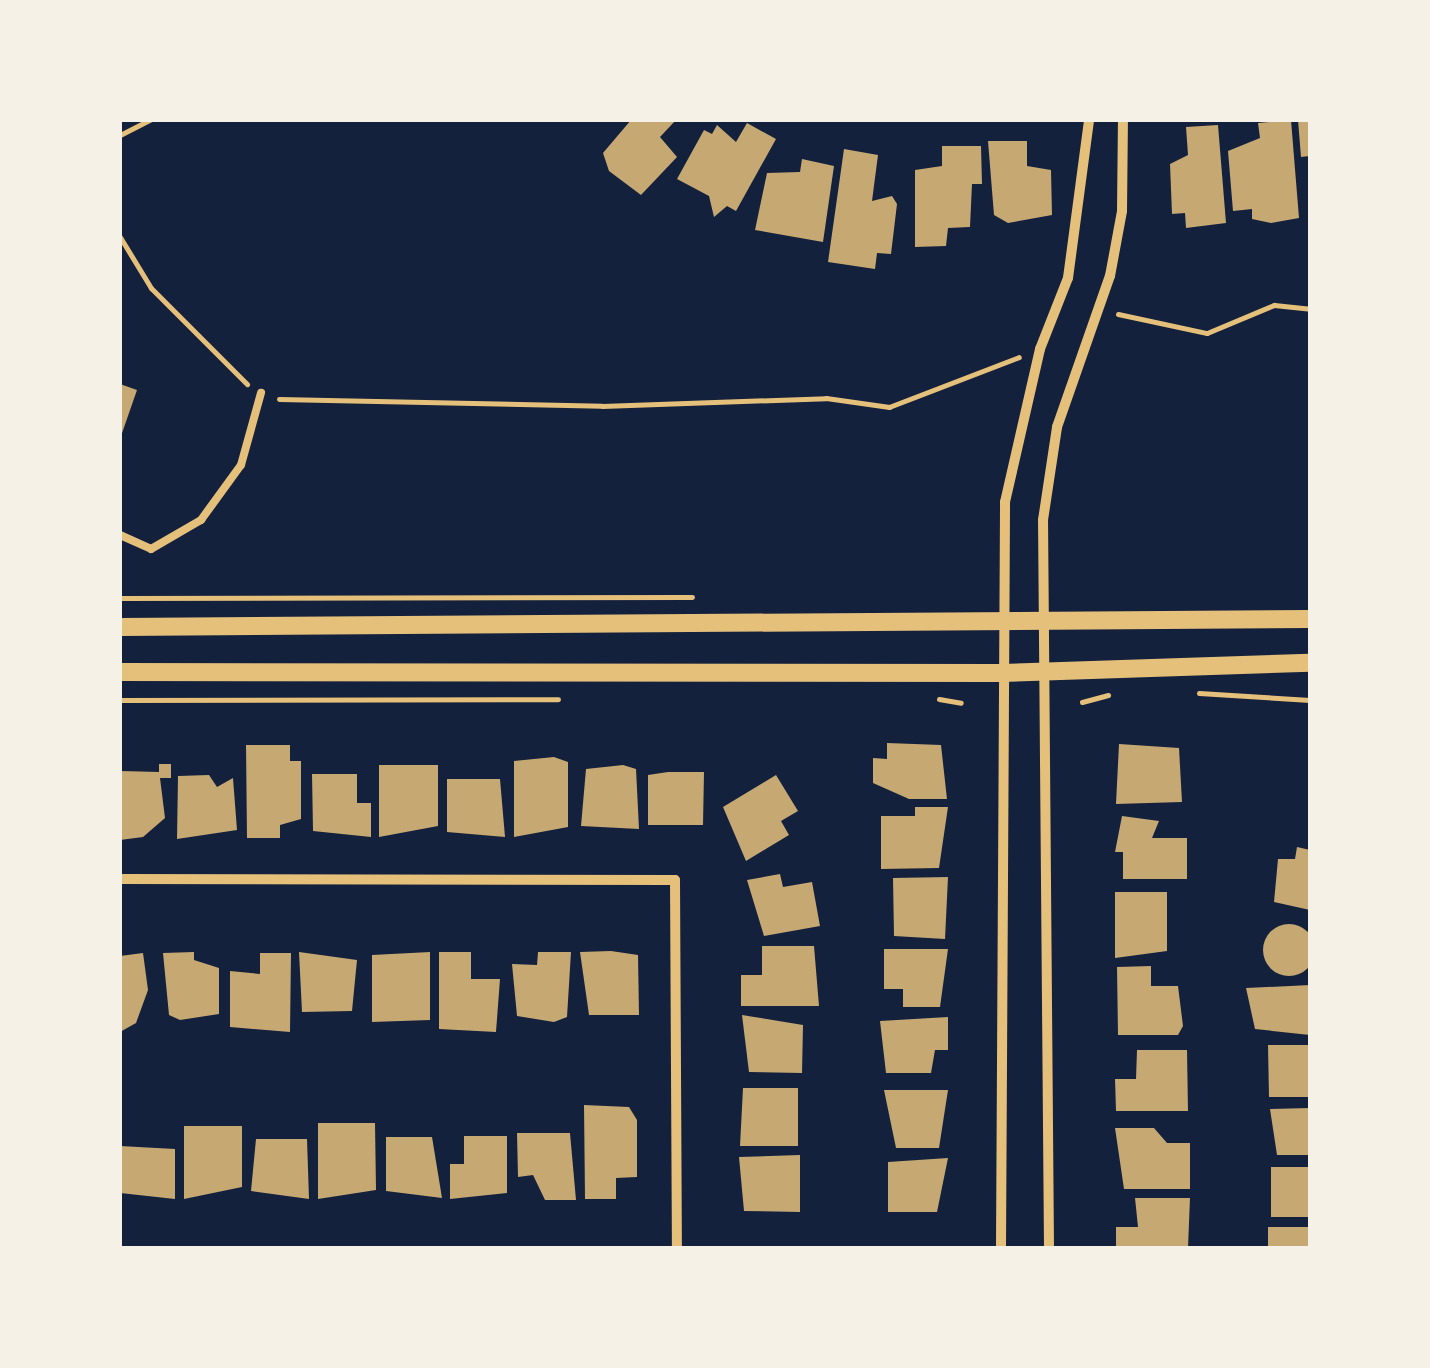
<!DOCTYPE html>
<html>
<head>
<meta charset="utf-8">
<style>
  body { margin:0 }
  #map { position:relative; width:1430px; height:1368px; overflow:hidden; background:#14213d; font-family:"Archivo Narrow",sans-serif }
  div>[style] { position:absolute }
  .building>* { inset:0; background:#c6a872 }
  .round { border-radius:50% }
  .path>* { height:5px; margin:-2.5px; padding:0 2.5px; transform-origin:2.5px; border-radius:2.5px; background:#e5c07b }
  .service>* { height:8px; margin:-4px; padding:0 4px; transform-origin:4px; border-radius:4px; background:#e5c07b }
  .minor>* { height:10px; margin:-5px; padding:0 5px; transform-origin:5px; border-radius:5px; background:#e5c07b }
  .tertiary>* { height:18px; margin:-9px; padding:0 9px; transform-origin:9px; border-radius:9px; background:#e5c07b }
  span { translate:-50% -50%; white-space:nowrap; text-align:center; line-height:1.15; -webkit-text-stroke:8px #f6f1e7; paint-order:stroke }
  .frame { position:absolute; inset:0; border:122px solid #f6f1e7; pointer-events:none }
</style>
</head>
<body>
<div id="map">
  <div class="building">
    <i style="clip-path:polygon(631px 120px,676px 120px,660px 137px,677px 157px,641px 195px,609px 171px,603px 153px)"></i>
    <i style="clip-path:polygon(1291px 120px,1299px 218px,1271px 223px,1252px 219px,1252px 209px,1233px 211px,1228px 151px,1260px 138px,1258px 123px)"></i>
    <i style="clip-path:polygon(1298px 120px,1310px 120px,1310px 156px,1301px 157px)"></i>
    <i style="clip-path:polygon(747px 123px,776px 139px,736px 211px,727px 206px,714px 217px,709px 196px,677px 179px,704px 130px,712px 134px,717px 125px,736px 142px)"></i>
    <i style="clip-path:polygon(1218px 125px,1226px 223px,1186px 228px,1185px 213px,1172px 214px,1170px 164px,1188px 155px,1186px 127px)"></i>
    <i style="clip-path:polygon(988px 141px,1027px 141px,1027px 166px,1051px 170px,1052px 215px,1008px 223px,994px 215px)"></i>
    <i style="clip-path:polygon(942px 146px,981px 146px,982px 184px,972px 184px,970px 227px,948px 228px,946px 246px,915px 247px,915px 170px,942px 166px)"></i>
    <i style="clip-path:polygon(844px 149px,878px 155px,872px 201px,892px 196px,897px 204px,891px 254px,877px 253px,875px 269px,828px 262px)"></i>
    <i style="clip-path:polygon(802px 159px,834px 166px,823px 242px,755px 230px,767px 173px,800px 172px)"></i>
    <i style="clip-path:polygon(120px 384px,137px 390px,121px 436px,120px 436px)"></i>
    <i style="clip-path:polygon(887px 743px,941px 745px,947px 799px,909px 799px,873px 783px,873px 758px,887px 759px)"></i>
    <i style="clip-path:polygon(1119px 744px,1179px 748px,1182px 802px,1116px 804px)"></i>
    <i style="clip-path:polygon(246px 745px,290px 745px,290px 761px,301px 761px,301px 819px,280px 825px,280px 838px,247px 838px)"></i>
    <i style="clip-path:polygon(554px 757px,568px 762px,568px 827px,514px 837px,514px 761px)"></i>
    <i style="clip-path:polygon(159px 764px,171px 764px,171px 778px,160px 778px,165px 818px,143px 837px,120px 840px,121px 771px,159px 772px)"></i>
    <i style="clip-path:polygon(379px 765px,438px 765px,438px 826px,379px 837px)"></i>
    <i style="clip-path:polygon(623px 765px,636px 769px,639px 829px,581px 826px,586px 769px)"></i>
    <i style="clip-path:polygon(668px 772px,704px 772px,703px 825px,648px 825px,648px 775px)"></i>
    <i style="clip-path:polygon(312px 774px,357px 774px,357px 803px,371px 803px,371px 837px,313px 831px)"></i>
    <i style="clip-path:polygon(209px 775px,217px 787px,233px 778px,237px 830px,177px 839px,178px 776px)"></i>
    <i style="clip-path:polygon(776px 775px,798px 811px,781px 821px,789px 835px,746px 861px,723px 807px)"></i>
    <i style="clip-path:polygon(447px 779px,500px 779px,505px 837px,447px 832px)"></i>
    <i style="clip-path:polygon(915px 807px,948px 807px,939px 868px,881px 869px,881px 816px,915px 816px)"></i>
    <i style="clip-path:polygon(1122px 816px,1159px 821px,1152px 838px,1187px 838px,1187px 879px,1123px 879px,1123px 852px,1115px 852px)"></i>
    <i style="clip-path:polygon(1297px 847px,1310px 850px,1310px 910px,1274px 902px,1278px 859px,1295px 859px)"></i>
    <i style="clip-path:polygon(780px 874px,783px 887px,812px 882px,820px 926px,764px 936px,747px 880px)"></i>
    <i style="clip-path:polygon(948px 877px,945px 939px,894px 936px,893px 878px)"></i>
    <i style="clip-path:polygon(1115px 892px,1167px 892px,1167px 951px,1115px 958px)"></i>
    <i class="round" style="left:1263px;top:924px;width:52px;height:52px"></i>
    <i style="clip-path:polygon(762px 946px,814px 946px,819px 1006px,741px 1006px,741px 975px,762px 975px)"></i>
    <i style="clip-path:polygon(884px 949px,948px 949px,940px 1007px,903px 1007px,903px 989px,884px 989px)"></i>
    <i style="clip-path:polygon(611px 951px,638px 955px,639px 1015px,589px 1015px,580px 952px)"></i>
    <i style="clip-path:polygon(194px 952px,194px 960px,219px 968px,219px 1014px,180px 1020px,169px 1015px,163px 953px)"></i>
    <i style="clip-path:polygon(299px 952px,357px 960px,352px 1011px,302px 1012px)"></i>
    <i style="clip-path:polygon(430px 952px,430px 1020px,372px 1022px,372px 955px)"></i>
    <i style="clip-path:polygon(439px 952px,471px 952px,471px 979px,500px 979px,496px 1032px,439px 1029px)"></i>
    <i style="clip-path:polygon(538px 952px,571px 952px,567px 1017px,554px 1022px,517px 1016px,512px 964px,537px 965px)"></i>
    <i style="clip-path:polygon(143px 953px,148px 990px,136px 1023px,120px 1032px,120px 956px)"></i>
    <i style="clip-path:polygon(260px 953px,291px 953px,290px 1032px,230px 1027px,230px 971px,260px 974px)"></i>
    <i style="clip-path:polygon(1151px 966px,1151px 986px,1178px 986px,1183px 1026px,1178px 1035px,1118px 1035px,1117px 967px)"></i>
    <i style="clip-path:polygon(1310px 985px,1310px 1035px,1255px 1029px,1246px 988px)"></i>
    <i style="clip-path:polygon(742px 1015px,803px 1025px,802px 1073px,749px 1072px)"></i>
    <i style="clip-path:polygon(948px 1017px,948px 1050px,935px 1050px,931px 1073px,886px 1073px,880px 1021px)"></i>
    <i style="clip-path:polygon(1268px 1045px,1310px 1045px,1310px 1097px,1269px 1097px)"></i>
    <i style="clip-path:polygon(1137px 1050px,1187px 1050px,1188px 1111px,1116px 1111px,1115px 1079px,1136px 1079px)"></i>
    <i style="clip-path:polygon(743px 1088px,798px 1088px,798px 1146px,740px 1146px)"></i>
    <i style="clip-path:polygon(884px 1090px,948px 1090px,939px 1148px,896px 1148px)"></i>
    <i style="clip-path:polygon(584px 1105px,629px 1107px,637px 1120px,637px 1177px,616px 1178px,616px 1199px,585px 1199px)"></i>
    <i style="clip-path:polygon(1310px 1108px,1310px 1155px,1277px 1155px,1270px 1109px)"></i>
    <i style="clip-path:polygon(318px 1123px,375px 1123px,376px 1190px,318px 1199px)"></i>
    <i style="clip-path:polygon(184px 1126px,242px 1126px,242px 1187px,184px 1199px)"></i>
    <i style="clip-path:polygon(1115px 1128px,1154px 1128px,1167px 1143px,1190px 1143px,1190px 1189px,1124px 1189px)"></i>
    <i style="clip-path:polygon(517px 1133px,570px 1133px,576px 1200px,545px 1200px,533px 1175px,518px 1177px)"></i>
    <i style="clip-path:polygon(464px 1136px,507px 1136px,507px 1193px,450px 1199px,450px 1164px,464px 1164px)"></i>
    <i style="clip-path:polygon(386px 1137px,432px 1137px,442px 1198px,386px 1191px)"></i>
    <i style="clip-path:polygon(256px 1139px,307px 1139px,309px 1199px,251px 1191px)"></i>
    <i style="clip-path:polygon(120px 1146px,175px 1149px,175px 1199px,120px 1193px)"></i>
    <i style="clip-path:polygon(800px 1155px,800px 1212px,744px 1211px,739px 1157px)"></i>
    <i style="clip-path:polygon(948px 1158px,937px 1212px,888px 1212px,888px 1162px)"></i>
    <i style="clip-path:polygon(1271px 1167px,1310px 1167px,1310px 1217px,1271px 1217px)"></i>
    <i style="clip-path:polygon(1135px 1198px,1190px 1198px,1188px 1248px,1116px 1248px,1116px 1227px,1138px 1227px)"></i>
    <i style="clip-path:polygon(1268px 1227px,1310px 1227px,1310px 1248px,1268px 1248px)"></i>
  </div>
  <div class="path">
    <i style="left:120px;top:135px;width:34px;rotate:-27deg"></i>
    <i style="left:120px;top:237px;width:60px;rotate:58.7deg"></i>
    <i style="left:151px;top:288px;width:136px;rotate:45deg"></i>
    <i style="left:1118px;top:314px;width:91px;rotate:12.1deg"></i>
    <i style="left:1207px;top:333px;width:73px;rotate:-22.7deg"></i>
    <i style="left:1274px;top:305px;width:36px;rotate:6deg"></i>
    <i style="left:279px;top:399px;width:323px;rotate:1.2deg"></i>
    <i style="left:602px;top:406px;width:224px;rotate:-2deg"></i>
    <i style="left:826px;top:398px;width:64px;rotate:8.1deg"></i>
    <i style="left:889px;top:407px;width:139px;rotate:-21deg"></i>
    <i style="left:120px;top:598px;width:572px;rotate:-0.1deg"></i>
    <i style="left:1199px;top:693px;width:111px;rotate:3.6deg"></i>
    <i style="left:939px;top:699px;width:22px;rotate:10deg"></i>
    <i style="left:120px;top:700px;width:438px;rotate:-0.1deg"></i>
    <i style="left:1082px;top:702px;width:27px;rotate:-15deg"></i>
  </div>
  <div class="service">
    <i style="left:120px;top:535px;width:34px;rotate:24deg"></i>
    <i style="left:151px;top:549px;width:58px;rotate:-30.1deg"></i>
    <i style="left:201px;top:520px;width:68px;rotate:-54deg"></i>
    <i style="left:241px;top:465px;width:75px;rotate:-74.5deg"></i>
  </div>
  <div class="minor">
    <i style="left:120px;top:879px;width:555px;rotate:0.1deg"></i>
    <i style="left:675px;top:880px;width:368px;rotate:89.7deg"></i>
    <i style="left:1001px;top:1248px;width:746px;rotate:-89.69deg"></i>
    <i style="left:1005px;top:502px;width:157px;rotate:-77.1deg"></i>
    <i style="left:1040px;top:349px;width:76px;rotate:-68.5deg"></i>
    <i style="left:1068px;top:278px;width:159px;rotate:-82.4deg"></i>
    <i style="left:1049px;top:1248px;width:728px;rotate:-90.47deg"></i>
    <i style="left:1043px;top:520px;width:94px;rotate:-81.4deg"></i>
    <i style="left:1057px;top:427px;width:160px;rotate:-70.7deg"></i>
    <i style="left:1110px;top:276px;width:66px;rotate:-79.5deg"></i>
    <i style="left:1122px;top:211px;width:91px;rotate:-89.4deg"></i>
  </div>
  <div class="tertiary">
    <i style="left:120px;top:627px;width:1190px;rotate:-0.39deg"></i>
    <i style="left:120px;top:672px;width:881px;rotate:0.07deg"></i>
    <i style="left:1001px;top:673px;width:309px;rotate:-1.9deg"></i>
  </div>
  <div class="frame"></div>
</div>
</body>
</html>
